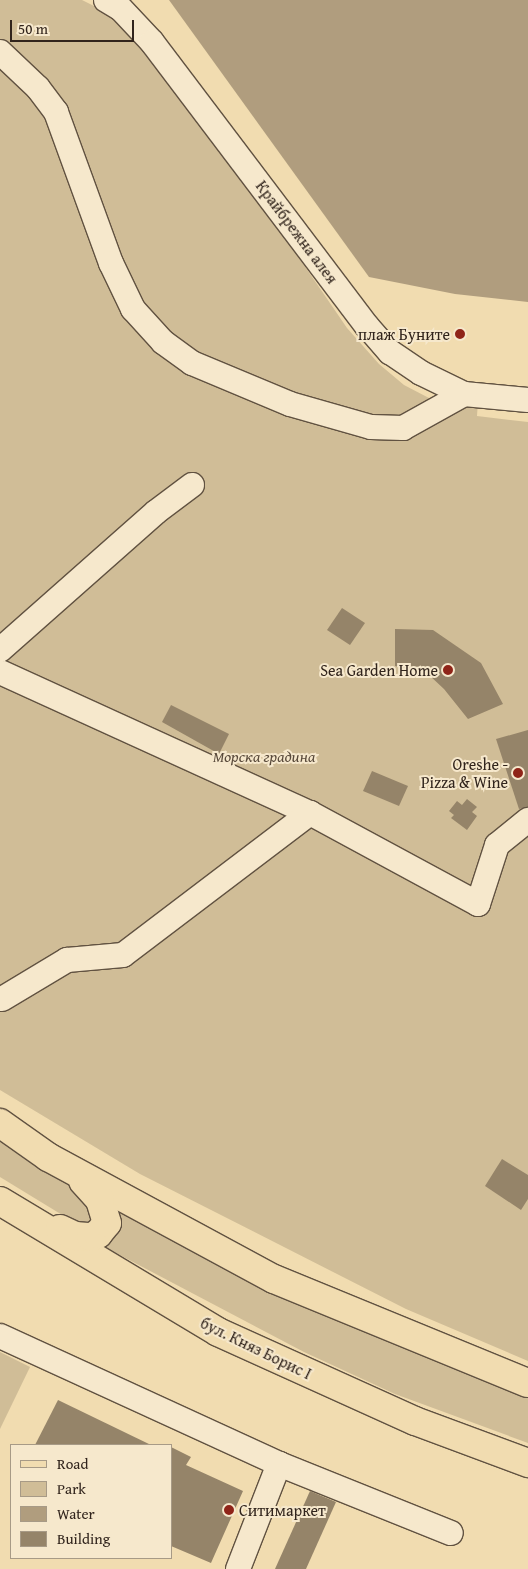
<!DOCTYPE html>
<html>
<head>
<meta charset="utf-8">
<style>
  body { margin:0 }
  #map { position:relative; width:528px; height:1569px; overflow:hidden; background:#f1dcb0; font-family:"Gentium Book Plus",serif }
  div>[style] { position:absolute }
  .green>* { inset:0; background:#d0bd97 }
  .water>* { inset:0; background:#b09d7e }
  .building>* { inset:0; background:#958469 }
  .roads { filter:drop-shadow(1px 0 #615241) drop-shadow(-1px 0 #615241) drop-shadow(0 1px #615241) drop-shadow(0 -1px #615241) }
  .minor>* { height:24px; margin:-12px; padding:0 12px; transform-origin:12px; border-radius:12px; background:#f6e8cc }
  .major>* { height:28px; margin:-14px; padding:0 14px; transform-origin:14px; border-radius:14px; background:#f1dcb0 }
  .dots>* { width:14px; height:14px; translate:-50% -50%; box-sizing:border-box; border:2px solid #f6e8cc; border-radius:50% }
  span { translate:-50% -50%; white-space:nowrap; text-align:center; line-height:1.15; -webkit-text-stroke:4px #f6e8cc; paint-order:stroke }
  .street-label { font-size:16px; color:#31241c }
  .poi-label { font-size:16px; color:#31241c }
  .right { translate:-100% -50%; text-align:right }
  .left { translate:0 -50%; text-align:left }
  .park-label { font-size:16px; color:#594a3b; font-style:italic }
  .legend { position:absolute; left:10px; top:1444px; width:162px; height:115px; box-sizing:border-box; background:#f6e8cc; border:1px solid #a79a86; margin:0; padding:6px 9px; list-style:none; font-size:15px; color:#31241c }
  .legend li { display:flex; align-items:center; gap:10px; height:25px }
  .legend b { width:25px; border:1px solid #a79a86 }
  .scale { position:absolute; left:10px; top:20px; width:124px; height:22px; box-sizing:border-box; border:2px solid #31241c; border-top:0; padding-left:6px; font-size:15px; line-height:18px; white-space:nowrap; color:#31241c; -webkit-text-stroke:4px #f6e8cc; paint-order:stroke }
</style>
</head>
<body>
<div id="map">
  <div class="green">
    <i style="clip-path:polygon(0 0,82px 0,104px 11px,143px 49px,280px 230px,347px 328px,379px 364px,404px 385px,452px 410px,478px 401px,477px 416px,528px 422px,528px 1361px,406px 1309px,140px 1174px,0 1090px)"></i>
    <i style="clip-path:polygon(0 1141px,72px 1185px,97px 1216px,89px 1223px,77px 1224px,0 1177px)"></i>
    <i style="clip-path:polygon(117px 1201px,528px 1396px,528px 1443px,395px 1394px,304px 1352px,97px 1243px,117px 1231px,120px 1220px)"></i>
    <i style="clip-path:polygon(0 1352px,30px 1367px,0 1429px)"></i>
  </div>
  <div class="water">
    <i style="clip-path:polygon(169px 0,528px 0,528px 302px,455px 294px,369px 277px)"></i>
  </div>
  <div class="building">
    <i style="clip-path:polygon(342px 608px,365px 623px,350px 645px,327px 630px)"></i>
    <i style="clip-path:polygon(395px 629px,433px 630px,481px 663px,503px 704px,468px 719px,444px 689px,429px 675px,395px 666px)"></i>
    <i style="clip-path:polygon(171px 705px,229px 734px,219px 754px,162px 722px)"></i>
    <i style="clip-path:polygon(528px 730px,528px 807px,519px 809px,496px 739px)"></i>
    <i style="clip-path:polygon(372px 771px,408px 786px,399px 806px,363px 791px)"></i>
    <i style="clip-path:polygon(467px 799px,477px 807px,472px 812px,477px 816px,467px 830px,451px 818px,454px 815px,449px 811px,457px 801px,462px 805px)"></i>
    <i style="clip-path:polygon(502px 1159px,528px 1175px,528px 1199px,521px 1210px,485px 1186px)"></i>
    <i style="clip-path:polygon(58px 1400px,151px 1445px,35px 1445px)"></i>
    <i style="clip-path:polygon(171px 1447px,191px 1457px,186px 1465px,243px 1491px,211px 1563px,171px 1546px)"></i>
    <i style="clip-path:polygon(310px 1491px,336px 1502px,306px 1569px,275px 1569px)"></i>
  </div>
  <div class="roads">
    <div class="minor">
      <i style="left:106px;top:0;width:17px;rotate:31deg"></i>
      <i style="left:121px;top:9px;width:45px;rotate:46.8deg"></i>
      <i style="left:152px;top:42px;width:356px;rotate:52.9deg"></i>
      <i style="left:367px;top:326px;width:35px;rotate:49deg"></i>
      <i style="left:390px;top:352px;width:37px;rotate:34deg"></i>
      <i style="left:421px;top:373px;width:48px;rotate:26deg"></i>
      <i style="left:464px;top:394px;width:64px;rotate:5.4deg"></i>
      <i style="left:0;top:52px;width:52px;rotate:43.5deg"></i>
      <i style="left:38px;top:88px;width:30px;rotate:53deg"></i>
      <i style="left:56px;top:112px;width:161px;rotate:70deg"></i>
      <i style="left:111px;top:263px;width:51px;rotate:64.4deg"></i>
      <i style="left:133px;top:309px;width:45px;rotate:47.7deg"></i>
      <i style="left:163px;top:342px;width:36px;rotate:36deg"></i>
      <i style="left:192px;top:363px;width:106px;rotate:22.7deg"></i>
      <i style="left:290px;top:404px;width:84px;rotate:15.9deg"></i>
      <i style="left:371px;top:427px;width:32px;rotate:2deg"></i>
      <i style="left:403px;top:428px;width:70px;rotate:-29.1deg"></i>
      <i style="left:0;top:650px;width:208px;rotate:-41.5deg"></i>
      <i style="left:156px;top:512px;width:45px;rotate:-36.9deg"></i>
      <i style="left:0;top:672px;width:341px;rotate:24.5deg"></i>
      <i style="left:2px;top:999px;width:76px;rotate:-31deg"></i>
      <i style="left:67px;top:960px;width:56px;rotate:-5.1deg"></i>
      <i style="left:123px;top:955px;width:235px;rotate:-37.2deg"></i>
      <i style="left:310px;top:813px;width:191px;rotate:28.4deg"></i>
      <i style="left:478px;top:904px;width:62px;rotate:-72.1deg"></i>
      <i style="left:497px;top:845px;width:40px;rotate:-39deg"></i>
      <i style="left:0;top:1336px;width:307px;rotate:24.6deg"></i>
      <i style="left:279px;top:1464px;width:185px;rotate:21.9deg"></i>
      <i style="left:238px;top:1569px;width:113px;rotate:-68.7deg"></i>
    </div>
    <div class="major">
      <i style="left:0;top:1123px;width:59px;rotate:35.3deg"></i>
      <i style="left:48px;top:1157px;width:257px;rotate:28.4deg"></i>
      <i style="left:274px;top:1279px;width:274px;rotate:22.3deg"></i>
      <i style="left:0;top:1201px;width:254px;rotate:31deg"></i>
      <i style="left:218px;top:1332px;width:216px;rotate:24.3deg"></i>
      <i style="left:415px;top:1421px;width:121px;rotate:20.4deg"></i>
      <i style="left:60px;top:1229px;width:17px;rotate:25deg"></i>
      <i style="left:75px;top:1236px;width:16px;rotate:4deg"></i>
      <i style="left:91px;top:1237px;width:8px;rotate:-23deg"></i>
      <i style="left:98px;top:1234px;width:14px;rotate:-51deg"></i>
      <i style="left:107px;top:1223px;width:24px;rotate:-107deg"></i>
      <i style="left:100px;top:1200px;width:25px;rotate:-132deg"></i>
    </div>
  </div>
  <div class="dots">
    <i style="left:460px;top:334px;background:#8f2418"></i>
    <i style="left:448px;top:670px;background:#8f2418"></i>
    <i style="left:518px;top:773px;background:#8f2418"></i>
    <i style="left:229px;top:1510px;background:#8f2418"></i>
  </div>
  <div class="street-label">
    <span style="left:297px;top:232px;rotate:53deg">Крайбрежна алея</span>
    <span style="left:256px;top:1348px;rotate:26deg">бул. Княз Борис I</span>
  </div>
  <div class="poi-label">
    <span class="right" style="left:450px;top:334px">плаж Буните</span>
    <span class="right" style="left:438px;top:670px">Sea Garden Home</span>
    <span class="right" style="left:508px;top:773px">Oreshe -<br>Pizza &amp; Wine</span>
    <span class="left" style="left:239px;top:1510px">Ситимаркет</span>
  </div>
  <div class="park-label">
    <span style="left:264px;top:756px">Морска градина</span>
  </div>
  <ul class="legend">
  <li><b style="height:6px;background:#f1dcb0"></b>Road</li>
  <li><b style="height:14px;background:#d0bd97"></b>Park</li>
  <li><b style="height:14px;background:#b09d7e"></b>Water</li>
  <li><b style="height:14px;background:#958469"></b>Building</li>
  </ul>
  <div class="scale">50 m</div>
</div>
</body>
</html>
